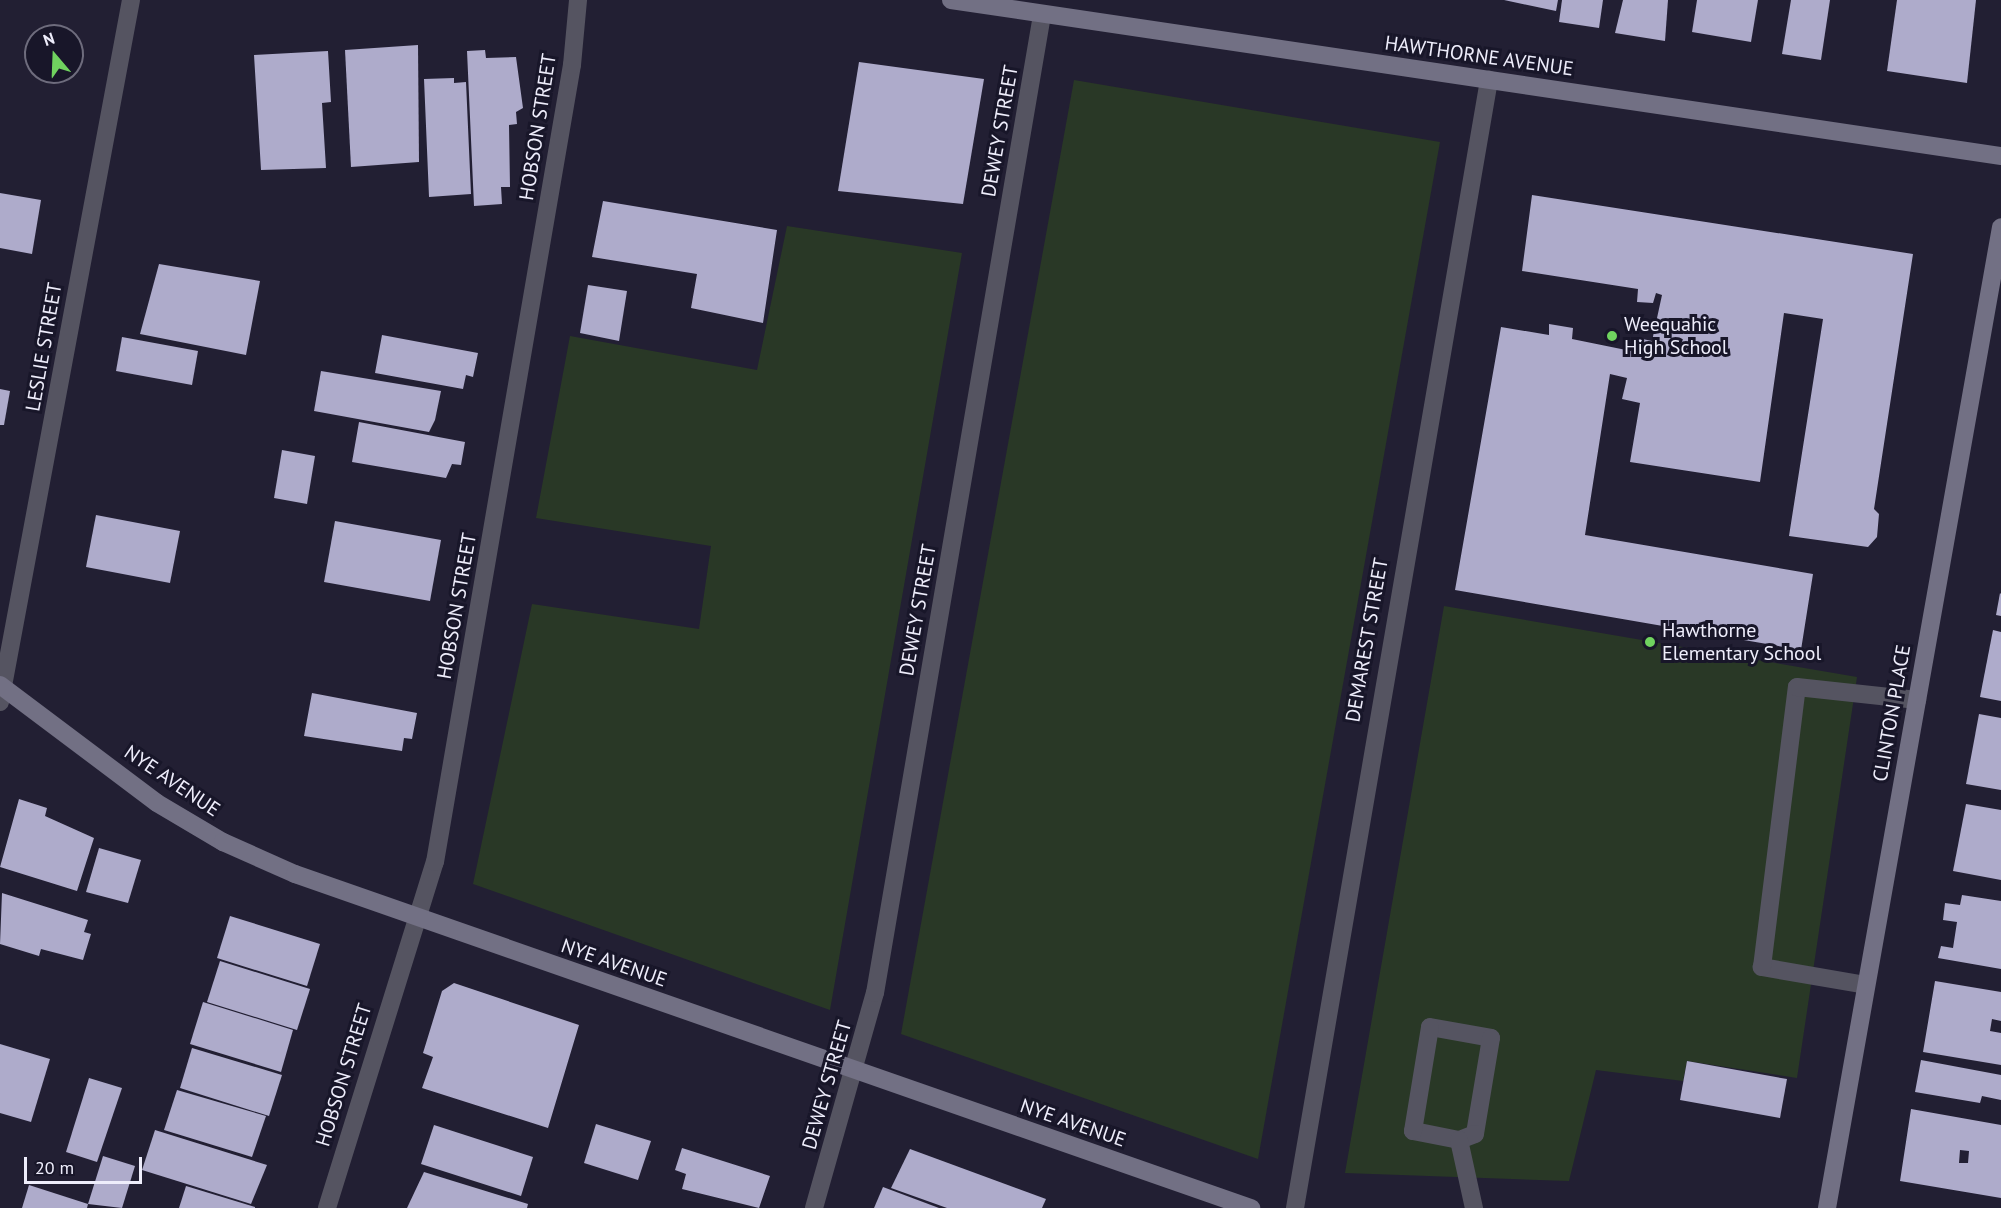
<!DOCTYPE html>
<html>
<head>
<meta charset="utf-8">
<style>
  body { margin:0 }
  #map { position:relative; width:2001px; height:1208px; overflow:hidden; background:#221f33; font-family:"PT Sans",sans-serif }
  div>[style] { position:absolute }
  .green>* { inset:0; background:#293826 }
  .building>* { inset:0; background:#aeabcb }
  .lane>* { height:18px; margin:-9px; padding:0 9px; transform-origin:9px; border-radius:9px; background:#555461 }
  .street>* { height:18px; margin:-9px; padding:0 9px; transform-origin:9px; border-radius:9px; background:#555461 }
  .secondary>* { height:18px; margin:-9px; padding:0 9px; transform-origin:9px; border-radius:9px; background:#727084 }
  .dots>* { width:16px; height:16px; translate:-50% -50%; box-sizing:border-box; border:3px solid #181629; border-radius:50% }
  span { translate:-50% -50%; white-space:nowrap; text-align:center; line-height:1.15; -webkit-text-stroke:6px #181629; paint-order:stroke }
  .street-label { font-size:20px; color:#eeedfb }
  .poi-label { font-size:20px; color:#eeedfb }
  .left { translate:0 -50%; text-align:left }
  .north { position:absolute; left:24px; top:24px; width:60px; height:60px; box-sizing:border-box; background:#181629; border:2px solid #6e6c7d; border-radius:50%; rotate:341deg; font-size:16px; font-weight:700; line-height:24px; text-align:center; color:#eeedfb }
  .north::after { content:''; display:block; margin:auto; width:21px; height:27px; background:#70d35f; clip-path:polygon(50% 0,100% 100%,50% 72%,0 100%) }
  .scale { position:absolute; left:24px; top:1157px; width:118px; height:27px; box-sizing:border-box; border:3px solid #eeedfb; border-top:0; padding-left:8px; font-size:18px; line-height:21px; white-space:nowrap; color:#eeedfb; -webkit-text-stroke:4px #181629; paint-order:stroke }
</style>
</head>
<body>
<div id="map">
  <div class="green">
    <i style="clip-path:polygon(1074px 80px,1440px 142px,1258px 1159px,901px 1034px)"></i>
    <i style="clip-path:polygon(787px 226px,962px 253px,830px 1010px,473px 884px,532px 604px,699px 629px,711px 546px,536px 518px,570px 336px,757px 370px)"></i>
    <i style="clip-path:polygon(1444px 606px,1857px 677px,1797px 1078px,1687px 1061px,1683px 1081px,1596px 1070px,1569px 1181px,1345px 1173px)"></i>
  </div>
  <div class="building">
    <i style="clip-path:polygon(1504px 0,1558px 0,1556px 11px)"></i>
    <i style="clip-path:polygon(1562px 0,1603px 0,1599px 28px,1559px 22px)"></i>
    <i style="clip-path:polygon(1623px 0,1668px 0,1665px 41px,1615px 33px)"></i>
    <i style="clip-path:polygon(1697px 0,1758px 0,1751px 42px,1692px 32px)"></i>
    <i style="clip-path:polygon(1791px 0,1830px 0,1821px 60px,1782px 54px)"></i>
    <i style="clip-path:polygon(1897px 0,1976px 0,1967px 83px,1887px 71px)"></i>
    <i style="clip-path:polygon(418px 45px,419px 162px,351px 167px,345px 50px)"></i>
    <i style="clip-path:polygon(485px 50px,486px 58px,516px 57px,523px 108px,516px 112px,517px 124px,509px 125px,510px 187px,501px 187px,502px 204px,474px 206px,467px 51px)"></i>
    <i style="clip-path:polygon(328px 51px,331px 102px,322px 103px,326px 168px,261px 170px,254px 55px)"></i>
    <i style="clip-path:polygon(859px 62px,984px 79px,963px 204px,838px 191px)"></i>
    <i style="clip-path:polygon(454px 78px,454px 83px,466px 82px,471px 194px,429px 197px,424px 79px)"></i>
    <i style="clip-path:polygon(0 193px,41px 200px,32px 254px,0 248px)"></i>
    <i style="clip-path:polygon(1532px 195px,1913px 254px,1874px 509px,1879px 514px,1877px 537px,1868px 547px,1789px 536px,1823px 319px,1784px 313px,1760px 482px,1630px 462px,1640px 403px,1622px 399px,1627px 378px,1610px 374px,1585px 535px,1813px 574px,1801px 650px,1455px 590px,1501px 327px,1549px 335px,1549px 324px,1573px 328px,1572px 339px,1631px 351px,1633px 337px,1652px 341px,1662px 295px,1656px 293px,1653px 303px,1637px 302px,1638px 289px,1522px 271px)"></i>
    <i style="clip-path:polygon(603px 201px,777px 230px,763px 323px,691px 308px,697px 274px,592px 257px)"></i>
    <i style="clip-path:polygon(159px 264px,260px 281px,246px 355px,140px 334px)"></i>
    <i style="clip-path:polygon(588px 285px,627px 291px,619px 341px,580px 333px)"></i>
    <i style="clip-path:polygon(382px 335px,478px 353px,473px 377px,466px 375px,463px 389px,375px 373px)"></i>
    <i style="clip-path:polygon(122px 337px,198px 351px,192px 385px,116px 371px)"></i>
    <i style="clip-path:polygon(321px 371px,441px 391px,435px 420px,429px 432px,314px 411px)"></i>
    <i style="clip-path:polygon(0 389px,10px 391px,4px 425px,0 425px)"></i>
    <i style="clip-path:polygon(359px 422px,465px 442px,461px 465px,452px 464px,446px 478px,352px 462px)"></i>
    <i style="clip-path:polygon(282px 450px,315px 456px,307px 504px,274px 498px)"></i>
    <i style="clip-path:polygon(96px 515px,180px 531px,170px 583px,86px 567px)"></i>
    <i style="clip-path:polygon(335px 521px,441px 540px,430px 601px,324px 582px)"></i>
    <i style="clip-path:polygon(2000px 593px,2001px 594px,2001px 616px,1996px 615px)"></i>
    <i style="clip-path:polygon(1993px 630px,2001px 632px,2001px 701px,1980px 697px)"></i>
    <i style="clip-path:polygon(312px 693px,417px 713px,412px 739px,404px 738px,402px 751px,304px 736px)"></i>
    <i style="clip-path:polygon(1979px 714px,2001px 718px,2001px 790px,1966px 784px)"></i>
    <i style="clip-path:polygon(19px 799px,47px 808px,45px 816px,94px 838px,77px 891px,0 867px)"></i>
    <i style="clip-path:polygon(1966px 804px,2001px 810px,2001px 880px,1953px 871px)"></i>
    <i style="clip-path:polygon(99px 848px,141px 860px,128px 903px,86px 892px)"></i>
    <i style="clip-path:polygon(2px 893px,88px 920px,84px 932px,91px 934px,83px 960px,41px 949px,39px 956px,0 944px)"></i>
    <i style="clip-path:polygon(1962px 895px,2001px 901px,2001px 969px,1938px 958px,1941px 946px,1953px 948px,1957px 922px,1943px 920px,1945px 903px,1960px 905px)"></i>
    <i style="clip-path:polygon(230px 916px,320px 944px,307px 986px,217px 958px)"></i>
    <i style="clip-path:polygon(220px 961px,310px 989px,297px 1030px,207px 1002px)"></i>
    <i style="clip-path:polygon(1935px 981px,2001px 992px,2001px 1021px,1992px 1019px,1990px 1031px,2001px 1033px,2001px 1065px,1923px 1052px)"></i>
    <i style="clip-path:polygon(454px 983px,579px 1025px,548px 1128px,422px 1088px,433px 1057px,423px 1053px,442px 991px)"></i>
    <i style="clip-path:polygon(203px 1002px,293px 1030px,281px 1072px,190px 1044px)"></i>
    <i style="clip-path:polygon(0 1044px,50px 1059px,31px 1122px,0 1113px)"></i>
    <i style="clip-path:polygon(192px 1048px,282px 1075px,269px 1116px,180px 1088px)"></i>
    <i style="clip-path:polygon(1921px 1060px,2001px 1075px,2001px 1100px,1982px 1096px,1980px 1103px,1915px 1092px)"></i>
    <i style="clip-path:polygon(1687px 1061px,1787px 1079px,1780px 1118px,1680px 1100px)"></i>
    <i style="clip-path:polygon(89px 1078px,122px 1088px,97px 1162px,66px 1152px)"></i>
    <i style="clip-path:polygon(177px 1090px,266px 1116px,252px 1157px,164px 1130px)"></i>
    <i style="clip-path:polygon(evenodd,1911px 1109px,2001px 1125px,2001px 1198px,1900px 1181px,1911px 1109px,1960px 1150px,1969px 1151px,1968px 1163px,1959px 1163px,1960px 1150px)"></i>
    <i style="clip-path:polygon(596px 1124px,651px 1141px,638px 1180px,584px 1163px)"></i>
    <i style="clip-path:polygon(434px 1125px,533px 1157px,521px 1196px,421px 1164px)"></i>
    <i style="clip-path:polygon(155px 1130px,267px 1165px,251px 1204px,142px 1170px)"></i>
    <i style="clip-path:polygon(682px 1148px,770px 1176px,759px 1208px,682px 1189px,686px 1174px,675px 1170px)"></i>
    <i style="clip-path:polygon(910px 1149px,1046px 1199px,1042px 1208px,947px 1208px,891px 1188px)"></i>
    <i style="clip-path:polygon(103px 1156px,135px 1166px,122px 1208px,88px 1204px)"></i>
    <i style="clip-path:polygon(424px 1172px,528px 1204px,527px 1208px,407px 1208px)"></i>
    <i style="clip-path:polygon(29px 1185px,88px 1204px,87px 1208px,22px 1208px)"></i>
    <i style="clip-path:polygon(186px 1186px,255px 1207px,255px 1208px,179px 1208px)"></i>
    <i style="clip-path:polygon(883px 1187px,939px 1208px,874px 1208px)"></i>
  </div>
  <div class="lane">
    <i style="left:1866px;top:985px;width:106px;rotate:-170.2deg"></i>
    <i style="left:1762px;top:967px;width:282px;rotate:-82.9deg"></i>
    <i style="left:1797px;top:687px;width:121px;rotate:6.2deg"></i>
    <i style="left:1430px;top:1027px;width:62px;rotate:10.2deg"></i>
    <i style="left:1491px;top:1038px;width:97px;rotate:99.5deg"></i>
    <i style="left:1475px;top:1134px;width:17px;rotate:159deg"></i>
    <i style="left:1459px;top:1140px;width:47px;rotate:-168.9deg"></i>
    <i style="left:1413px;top:1131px;width:105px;rotate:-80.7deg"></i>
    <i style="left:1459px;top:1140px;width:70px;rotate:77.6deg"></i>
  </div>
  <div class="street">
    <i style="left:0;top:702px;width:714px;rotate:-79.43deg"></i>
    <i style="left:327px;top:1208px;width:362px;rotate:-72.7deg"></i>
    <i style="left:435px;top:862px;width:809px;rotate:-80.25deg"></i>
    <i style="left:572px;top:65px;width:65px;rotate:-84.7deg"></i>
    <i style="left:814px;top:1208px;width:223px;rotate:-74.2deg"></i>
    <i style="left:875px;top:993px;width:992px;rotate:-80.31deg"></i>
    <i style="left:1295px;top:1208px;width:1145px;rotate:-80.24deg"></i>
  </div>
  <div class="secondary">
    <i style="left:951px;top:0;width:1062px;rotate:8.45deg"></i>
    <i style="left:0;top:685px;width:196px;rotate:36.9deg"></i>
    <i style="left:157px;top:803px;width:77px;rotate:30.6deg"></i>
    <i style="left:223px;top:842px;width:79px;rotate:24deg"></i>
    <i style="left:295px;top:874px;width:1013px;rotate:19.26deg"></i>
    <i style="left:1827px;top:1208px;width:996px;rotate:-79.94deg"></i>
  </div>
  <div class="dots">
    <i style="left:1612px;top:336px;background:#70d35f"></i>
    <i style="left:1650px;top:642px;background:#70d35f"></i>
  </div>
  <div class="street-label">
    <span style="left:1479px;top:56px;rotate:8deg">HAWTHORNE AVENUE</span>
    <span style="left:538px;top:127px;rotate:-81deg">HOBSON STREET</span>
    <span style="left:1000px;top:131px;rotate:-80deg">DEWEY STREET</span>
    <span style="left:44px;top:347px;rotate:-80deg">LESLIE STREET</span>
    <span style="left:457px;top:606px;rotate:-80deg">HOBSON STREET</span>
    <span style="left:918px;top:610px;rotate:-80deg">DEWEY STREET</span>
    <span style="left:1367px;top:640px;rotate:-80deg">DEMAREST STREET</span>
    <span style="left:1892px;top:713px;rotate:-80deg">CLINTON PLACE</span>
    <span style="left:172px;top:781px;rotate:34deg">NYE AVENUE</span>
    <span style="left:614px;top:963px;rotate:19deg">NYE AVENUE</span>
    <span style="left:344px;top:1075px;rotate:-73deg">HOBSON STREET</span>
    <span style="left:827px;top:1085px;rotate:-74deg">DEWEY STREET</span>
    <span style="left:1073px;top:1123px;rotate:19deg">NYE AVENUE</span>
  </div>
  <div class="poi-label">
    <span class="left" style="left:1624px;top:336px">Weequahic<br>High School</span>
    <span class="left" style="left:1662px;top:642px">Hawthorne<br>Elementary School</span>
  </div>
  <div class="north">N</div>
  <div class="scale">20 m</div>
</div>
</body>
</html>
